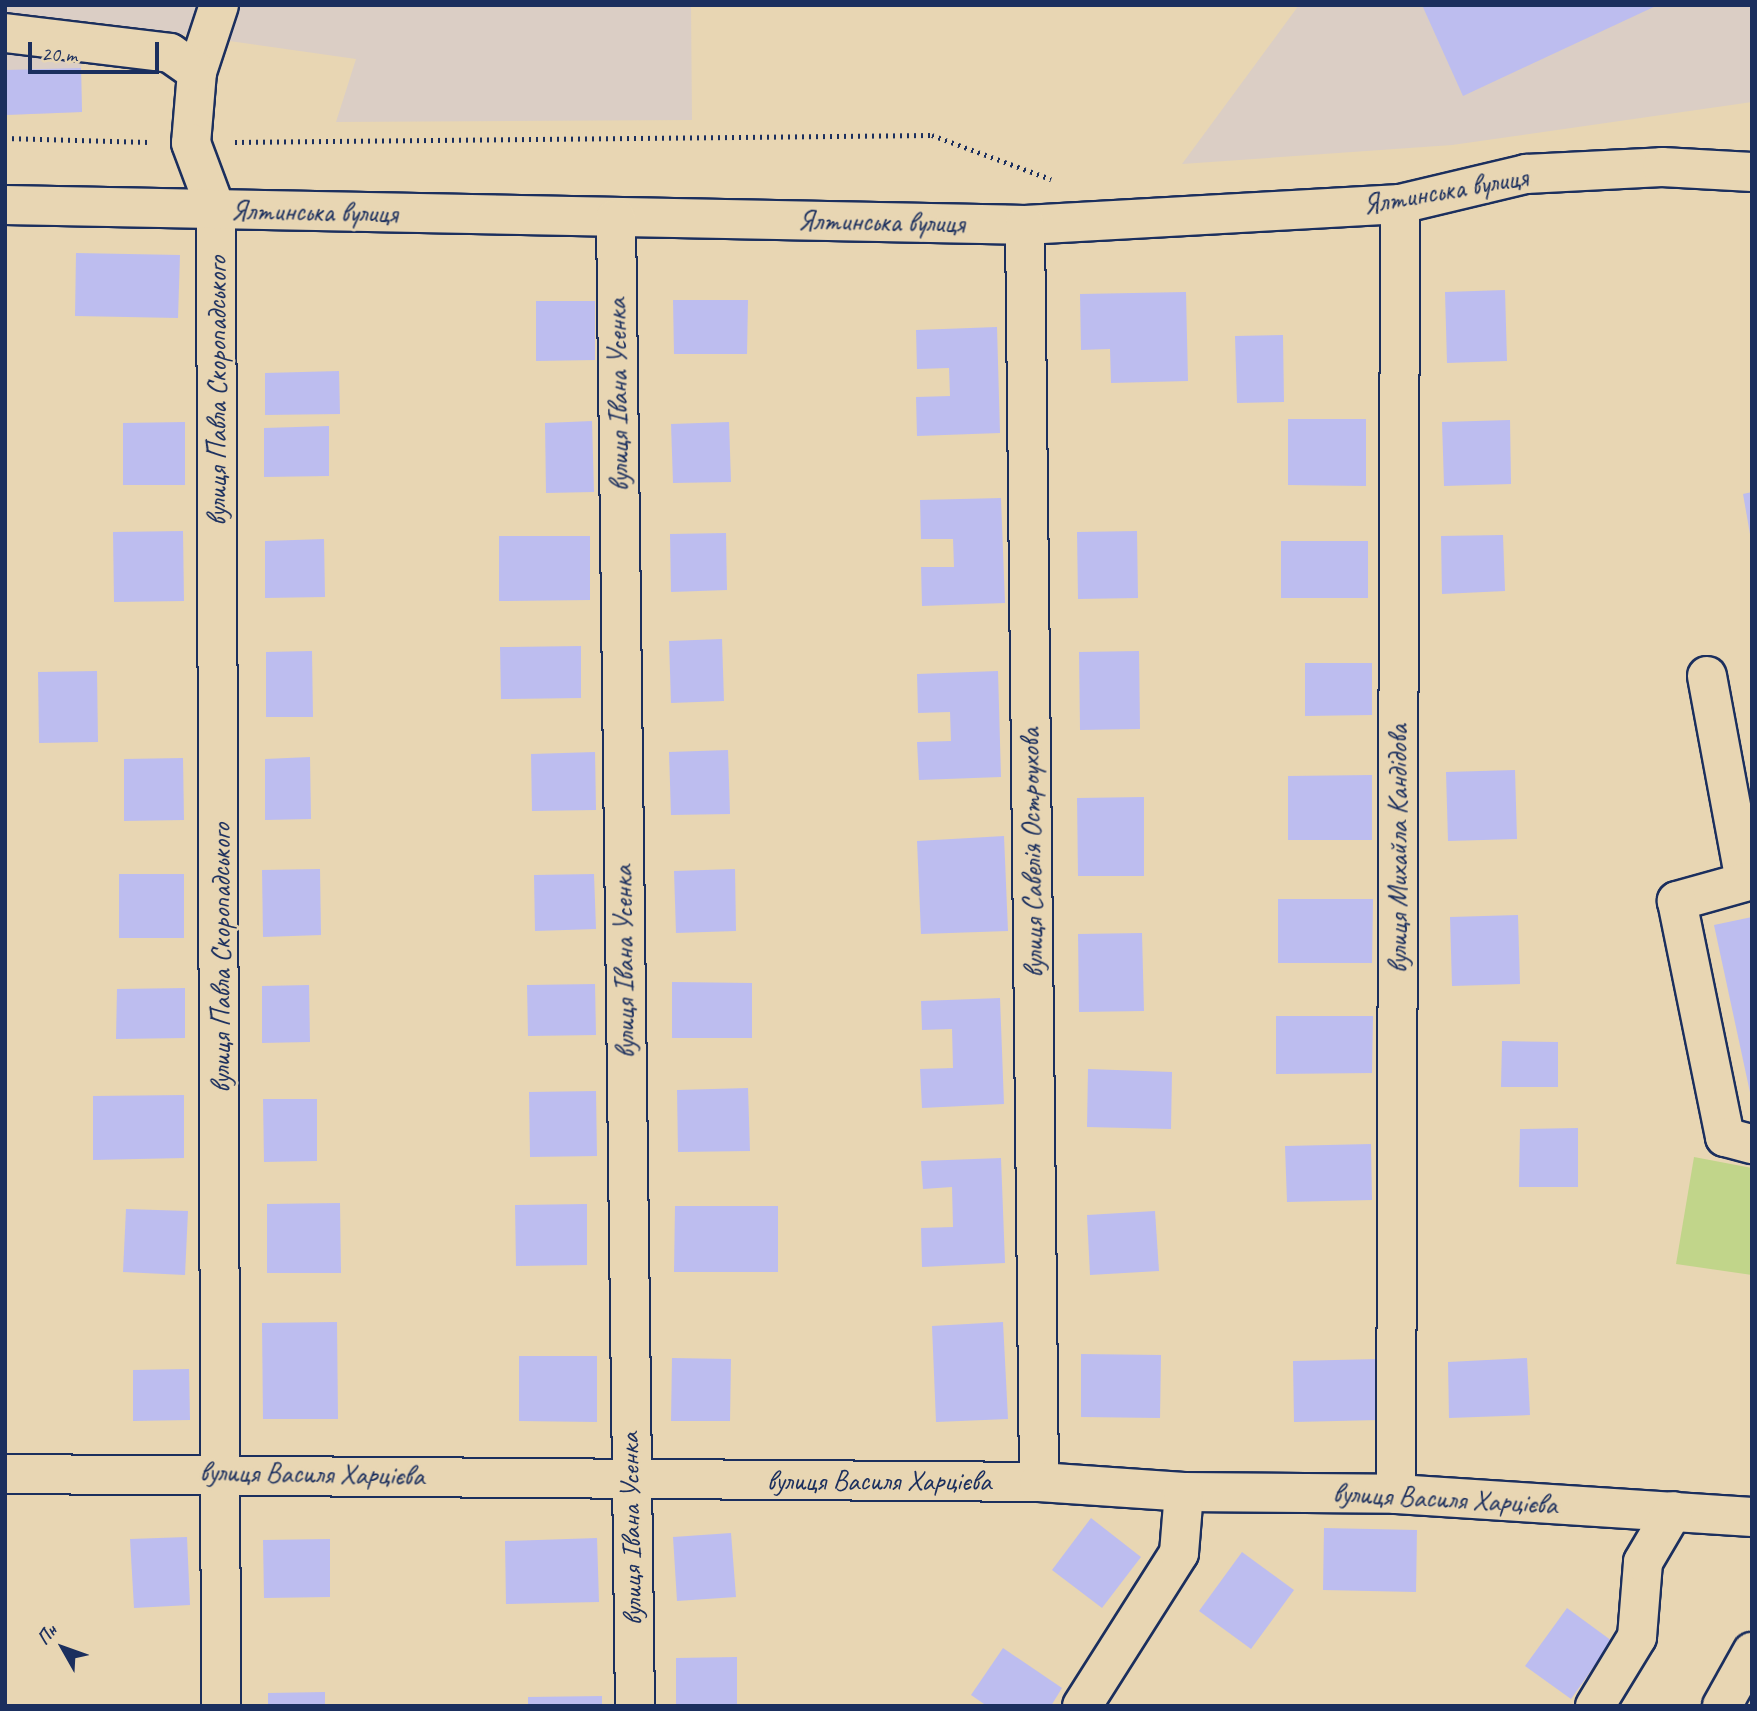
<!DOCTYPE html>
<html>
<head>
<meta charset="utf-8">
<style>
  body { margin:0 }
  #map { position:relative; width:1757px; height:1711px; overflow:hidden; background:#e8d6b3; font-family:Caveat,sans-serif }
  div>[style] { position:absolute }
  .built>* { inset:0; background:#dbcec5 }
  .green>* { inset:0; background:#c1d58a }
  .building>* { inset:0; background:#bdbdef }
  .path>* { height:4.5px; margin-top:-2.25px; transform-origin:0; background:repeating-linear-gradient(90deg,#1b2f5e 0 2px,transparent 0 7px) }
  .roads { filter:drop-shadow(2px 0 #1b2f5e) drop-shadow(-2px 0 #1b2f5e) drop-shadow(0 2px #1b2f5e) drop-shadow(0 -2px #1b2f5e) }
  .minor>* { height:38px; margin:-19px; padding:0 19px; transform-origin:19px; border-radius:19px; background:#e8d6b3 }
  .major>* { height:38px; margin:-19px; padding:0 19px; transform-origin:19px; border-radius:19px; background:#e8d6b3 }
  span { translate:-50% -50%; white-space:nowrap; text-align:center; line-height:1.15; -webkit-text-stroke:5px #e8d6b3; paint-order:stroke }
  .street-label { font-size:28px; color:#1b2f5e }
  .frame { position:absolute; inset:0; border:7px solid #1b2f5e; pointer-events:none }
  .north { position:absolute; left:28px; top:1613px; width:70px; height:70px; -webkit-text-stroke:5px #e8d6b3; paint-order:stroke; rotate:310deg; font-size:19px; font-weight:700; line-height:28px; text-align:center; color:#1b2f5e }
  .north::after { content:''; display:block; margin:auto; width:24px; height:32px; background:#1b2f5e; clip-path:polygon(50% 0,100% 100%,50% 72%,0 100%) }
  .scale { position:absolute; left:28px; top:42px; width:131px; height:32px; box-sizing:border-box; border:4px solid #1b2f5e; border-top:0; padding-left:9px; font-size:21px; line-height:24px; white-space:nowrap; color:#1b2f5e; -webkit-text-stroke:5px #e8d6b3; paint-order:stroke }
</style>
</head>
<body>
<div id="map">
  <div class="built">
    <i style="clip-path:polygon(5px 5px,691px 5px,692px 120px,336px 122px,356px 59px,88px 21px,81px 68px,82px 112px,5px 115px)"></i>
    <i style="clip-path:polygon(1299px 5px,1752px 5px,1752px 102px,1452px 145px,1182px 164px)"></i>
  </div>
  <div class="green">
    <i style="clip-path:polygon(1694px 1157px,1752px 1168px,1752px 1275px,1676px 1264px)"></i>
  </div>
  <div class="building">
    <i style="clip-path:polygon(1422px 5px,1658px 5px,1463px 96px)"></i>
    <i style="clip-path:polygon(81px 68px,82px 112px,5px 115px,5px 70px)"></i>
    <i style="clip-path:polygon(76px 253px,180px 255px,178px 318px,75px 316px)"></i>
    <i style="clip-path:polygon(1505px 290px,1507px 361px,1447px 363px,1445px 292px)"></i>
    <i style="clip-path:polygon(1186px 292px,1188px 381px,1111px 383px,1110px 349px,1081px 350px,1080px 294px)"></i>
    <i style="clip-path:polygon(673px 300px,748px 300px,747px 354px,674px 354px)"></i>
    <i style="clip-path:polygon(536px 301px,595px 301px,595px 360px,536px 361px)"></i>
    <i style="clip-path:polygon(997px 327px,1000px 433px,917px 436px,916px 397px,950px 396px,949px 368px,917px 369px,916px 330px)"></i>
    <i style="clip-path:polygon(1283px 335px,1284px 402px,1237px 403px,1235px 336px)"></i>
    <i style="clip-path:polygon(339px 371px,340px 414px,265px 415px,265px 373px)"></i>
    <i style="clip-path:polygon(1288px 419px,1366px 419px,1366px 486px,1288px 485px)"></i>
    <i style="clip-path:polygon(1510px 420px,1511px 484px,1444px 486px,1442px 422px)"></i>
    <i style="clip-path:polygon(592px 421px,594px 492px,546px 493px,545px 423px)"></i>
    <i style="clip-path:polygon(185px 422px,185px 485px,123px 485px,123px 423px)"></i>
    <i style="clip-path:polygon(729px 422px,731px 482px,673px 483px,671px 424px)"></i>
    <i style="clip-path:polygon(329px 426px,329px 476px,264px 477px,264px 428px)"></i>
    <i style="clip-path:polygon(1752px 492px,1752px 534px,1750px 534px,1743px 494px)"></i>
    <i style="clip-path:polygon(1001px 498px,1005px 603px,922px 606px,921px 567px,954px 567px,953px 539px,921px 539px,920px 500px)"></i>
    <i style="clip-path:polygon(183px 531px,184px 601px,114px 602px,113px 532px)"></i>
    <i style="clip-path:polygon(1137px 531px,1138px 598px,1078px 599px,1077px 532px)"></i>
    <i style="clip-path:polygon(726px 533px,727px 590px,671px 592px,670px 534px)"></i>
    <i style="clip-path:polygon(1503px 535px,1505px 591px,1442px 594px,1441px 536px)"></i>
    <i style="clip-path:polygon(499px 536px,590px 536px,590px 600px,499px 601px)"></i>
    <i style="clip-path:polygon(324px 539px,325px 597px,265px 598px,265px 541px)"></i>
    <i style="clip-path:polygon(1281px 541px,1368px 541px,1368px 598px,1281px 598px)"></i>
    <i style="clip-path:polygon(722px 639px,724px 701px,671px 703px,669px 641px)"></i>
    <i style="clip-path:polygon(581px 646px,581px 698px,501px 699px,500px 647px)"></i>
    <i style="clip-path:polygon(312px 651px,313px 717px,266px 717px,266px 652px)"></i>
    <i style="clip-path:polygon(1139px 651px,1140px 729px,1080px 730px,1079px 652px)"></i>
    <i style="clip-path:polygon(1305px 663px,1372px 663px,1372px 715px,1305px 716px)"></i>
    <i style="clip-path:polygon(97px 671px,98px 742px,39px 743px,38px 672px)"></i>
    <i style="clip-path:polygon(998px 671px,1001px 777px,919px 780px,917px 742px,951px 741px,950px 712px,918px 713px,917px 674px)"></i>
    <i style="clip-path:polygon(728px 750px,730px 814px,671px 815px,669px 752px)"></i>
    <i style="clip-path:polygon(595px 752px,596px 810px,532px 811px,531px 754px)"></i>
    <i style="clip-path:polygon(310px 757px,311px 819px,265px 820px,265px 759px)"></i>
    <i style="clip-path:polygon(183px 758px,184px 820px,124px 821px,124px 759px)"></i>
    <i style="clip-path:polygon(1515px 770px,1517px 839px,1448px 841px,1446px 772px)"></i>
    <i style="clip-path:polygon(1372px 775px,1372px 840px,1288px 840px,1288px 776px)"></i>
    <i style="clip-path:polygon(1144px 797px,1144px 876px,1078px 876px,1077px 798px)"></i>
    <i style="clip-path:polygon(1004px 836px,1008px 931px,921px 934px,917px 841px)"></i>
    <i style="clip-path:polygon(320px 869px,321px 935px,263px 937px,262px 870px)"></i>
    <i style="clip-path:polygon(735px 869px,736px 931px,676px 933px,674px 871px)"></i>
    <i style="clip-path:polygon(119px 874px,184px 874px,184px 938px,119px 938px)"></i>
    <i style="clip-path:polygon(594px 874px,596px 929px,535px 931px,534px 875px)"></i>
    <i style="clip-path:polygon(1278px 899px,1373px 899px,1372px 963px,1278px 963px)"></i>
    <i style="clip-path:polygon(1518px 915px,1520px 984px,1452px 986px,1450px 917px)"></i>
    <i style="clip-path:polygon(1752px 917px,1752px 1097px,1751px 1097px,1714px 925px)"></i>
    <i style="clip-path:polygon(1142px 933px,1144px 1011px,1079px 1012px,1078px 934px)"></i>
    <i style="clip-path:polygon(672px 982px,752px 983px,752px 1038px,672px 1038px)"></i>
    <i style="clip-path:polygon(595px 984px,596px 1035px,528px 1036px,527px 985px)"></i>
    <i style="clip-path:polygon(309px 985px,310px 1042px,262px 1043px,262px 986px)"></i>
    <i style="clip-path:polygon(185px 988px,185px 1038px,116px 1039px,117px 989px)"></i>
    <i style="clip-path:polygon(1000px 998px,1004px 1104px,922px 1108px,920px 1069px,953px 1068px,952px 1029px,922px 1030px,921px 1001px)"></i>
    <i style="clip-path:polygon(1276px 1016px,1373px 1016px,1372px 1073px,1276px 1074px)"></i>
    <i style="clip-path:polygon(1502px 1041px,1558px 1042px,1558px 1087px,1501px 1087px)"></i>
    <i style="clip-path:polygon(1088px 1069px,1172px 1072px,1171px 1129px,1087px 1127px)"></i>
    <i style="clip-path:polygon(748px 1088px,750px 1151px,678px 1152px,677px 1090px)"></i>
    <i style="clip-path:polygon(596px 1091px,597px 1156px,530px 1157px,529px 1092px)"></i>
    <i style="clip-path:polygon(184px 1095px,184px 1158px,93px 1160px,93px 1096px)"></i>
    <i style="clip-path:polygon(263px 1099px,317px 1099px,317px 1161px,264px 1162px)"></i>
    <i style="clip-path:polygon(1578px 1128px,1578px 1187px,1519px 1187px,1520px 1129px)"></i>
    <i style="clip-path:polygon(1371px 1144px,1372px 1200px,1287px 1202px,1285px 1146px)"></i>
    <i style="clip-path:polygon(1001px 1158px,1005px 1263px,922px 1267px,921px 1228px,953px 1227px,952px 1187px,923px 1189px,921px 1161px)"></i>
    <i style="clip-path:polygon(340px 1203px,341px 1273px,267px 1273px,267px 1204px)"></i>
    <i style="clip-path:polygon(587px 1204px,587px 1265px,516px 1266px,515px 1205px)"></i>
    <i style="clip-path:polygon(675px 1206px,778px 1206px,778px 1272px,674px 1272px)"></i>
    <i style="clip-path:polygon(126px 1209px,188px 1211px,185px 1275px,123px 1272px)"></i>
    <i style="clip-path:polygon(1155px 1211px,1159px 1271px,1090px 1275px,1087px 1215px)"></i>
    <i style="clip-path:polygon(337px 1322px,338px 1419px,263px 1419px,262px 1323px)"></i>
    <i style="clip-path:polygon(1003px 1322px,1008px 1419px,936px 1422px,932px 1326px)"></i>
    <i style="clip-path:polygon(1081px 1354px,1161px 1355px,1160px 1418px,1081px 1417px)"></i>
    <i style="clip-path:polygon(519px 1356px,597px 1356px,597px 1422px,519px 1421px)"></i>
    <i style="clip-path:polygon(672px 1358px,731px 1359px,730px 1421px,671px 1421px)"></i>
    <i style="clip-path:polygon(1527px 1358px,1530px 1415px,1449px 1418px,1448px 1362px)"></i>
    <i style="clip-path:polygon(1378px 1359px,1379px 1420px,1294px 1422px,1293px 1361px)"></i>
    <i style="clip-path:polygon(189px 1369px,190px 1420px,133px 1421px,133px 1370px)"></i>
    <i style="clip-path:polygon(1091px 1518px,1141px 1557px,1102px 1608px,1052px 1570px)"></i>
    <i style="clip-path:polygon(1324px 1528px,1417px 1530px,1416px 1592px,1323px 1590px)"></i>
    <i style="clip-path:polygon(731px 1533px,736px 1597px,677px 1601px,673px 1537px)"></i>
    <i style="clip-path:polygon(187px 1537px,190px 1605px,134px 1608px,130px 1539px)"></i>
    <i style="clip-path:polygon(597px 1538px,599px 1602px,506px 1604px,505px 1541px)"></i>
    <i style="clip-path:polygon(330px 1539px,330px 1597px,264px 1598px,263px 1540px)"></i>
    <i style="clip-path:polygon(1242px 1552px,1294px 1590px,1251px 1649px,1199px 1611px)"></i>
    <i style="clip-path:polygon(1567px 1608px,1612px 1641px,1571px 1699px,1525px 1666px)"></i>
    <i style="clip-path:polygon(1003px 1648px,1062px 1688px,1051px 1706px,987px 1706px,971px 1695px)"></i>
    <i style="clip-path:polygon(737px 1657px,737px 1706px,676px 1706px,676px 1658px)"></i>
    <i style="clip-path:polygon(325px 1692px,325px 1706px,268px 1706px,268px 1693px)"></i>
    <i style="clip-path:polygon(602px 1696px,602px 1706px,528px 1706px,528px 1697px)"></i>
  </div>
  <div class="path">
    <i style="left:5px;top:138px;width:144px;rotate:1.6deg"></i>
    <i style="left:235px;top:142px;width:697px;rotate:-0.58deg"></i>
    <i style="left:932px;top:135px;width:127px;rotate:20.3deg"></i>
  </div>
  <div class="roads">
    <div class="minor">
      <i style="left:219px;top:5px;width:71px;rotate:108.2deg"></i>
      <i style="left:197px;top:72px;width:71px;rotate:94.8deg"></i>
      <i style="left:191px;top:143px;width:72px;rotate:69.5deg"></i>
      <i style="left:216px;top:210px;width:1496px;rotate:89.81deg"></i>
      <i style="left:5px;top:33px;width:166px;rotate:6.9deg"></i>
      <i style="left:170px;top:53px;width:33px;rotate:35deg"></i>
      <i style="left:5px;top:205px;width:1020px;rotate:1.12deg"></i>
      <i style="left:1025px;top:225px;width:376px;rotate:-3.2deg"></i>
      <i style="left:1400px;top:204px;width:130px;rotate:-13.4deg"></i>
      <i style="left:1526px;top:174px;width:136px;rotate:-2.9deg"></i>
      <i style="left:1662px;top:167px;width:90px;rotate:3.2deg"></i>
      <i style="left:616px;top:218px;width:1488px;rotate:89.27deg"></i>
      <i style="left:1025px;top:225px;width:1257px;rotate:89.36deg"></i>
      <i style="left:1707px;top:676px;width:209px;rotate:79.5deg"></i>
      <i style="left:1745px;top:882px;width:71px;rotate:164.4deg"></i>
      <i style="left:1677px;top:901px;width:241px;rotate:78.5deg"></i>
      <i style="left:1725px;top:1137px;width:28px;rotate:15deg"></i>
      <i style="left:5px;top:1474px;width:1034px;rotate:0.44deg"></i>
      <i style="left:1039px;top:1482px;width:145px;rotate:3.9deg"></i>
      <i style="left:1184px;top:1492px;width:212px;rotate:0.5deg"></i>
      <i style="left:1396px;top:1494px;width:357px;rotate:3.7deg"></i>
      <i style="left:1396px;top:1494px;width:1290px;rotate:-89.82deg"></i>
      <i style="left:1082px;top:1706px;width:181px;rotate:-57.6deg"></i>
      <i style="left:1179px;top:1553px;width:61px;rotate:-85.3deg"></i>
      <i style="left:1595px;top:1706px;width:81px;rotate:-58.7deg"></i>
      <i style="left:1637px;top:1637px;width:75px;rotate:-85.4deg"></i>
      <i style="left:1643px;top:1562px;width:59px;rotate:-59.5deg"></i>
    </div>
    <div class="major">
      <i style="left:1722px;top:1706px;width:62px;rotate:-60.9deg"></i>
    </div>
  </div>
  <div class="street-label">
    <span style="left:1445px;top:191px;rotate:-10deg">Ялтинська вулиця</span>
    <span style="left:314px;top:212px;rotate:1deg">Ялтинська вулиця</span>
    <span style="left:881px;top:222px;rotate:1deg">Ялтинська вулиця</span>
    <span style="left:217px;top:391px;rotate:-90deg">вулиця Павла Скоропадського</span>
    <span style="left:618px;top:395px;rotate:-91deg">вулиця Івана Усенка</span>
    <span style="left:1398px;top:849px;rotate:-90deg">вулиця Михайла Кандідова</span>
    <span style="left:1032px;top:853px;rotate:-91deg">вулиця Савелія Остроухова</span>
    <span style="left:221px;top:958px;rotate:-90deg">вулиця Павла Скоропадського</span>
    <span style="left:624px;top:962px;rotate:-91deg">вулиця Івана Усенка</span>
    <span style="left:312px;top:1474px;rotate:1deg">вулиця Василя Харцієва</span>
    <span style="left:879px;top:1481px">вулиця Василя Харцієва</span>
    <span style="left:1445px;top:1499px;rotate:3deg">вулиця Василя Харцієва</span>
    <span style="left:631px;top:1529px;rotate:-91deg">вулиця Івана Усенка</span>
  </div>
  <div class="frame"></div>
  <div class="north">Пн</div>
  <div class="scale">20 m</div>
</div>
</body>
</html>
